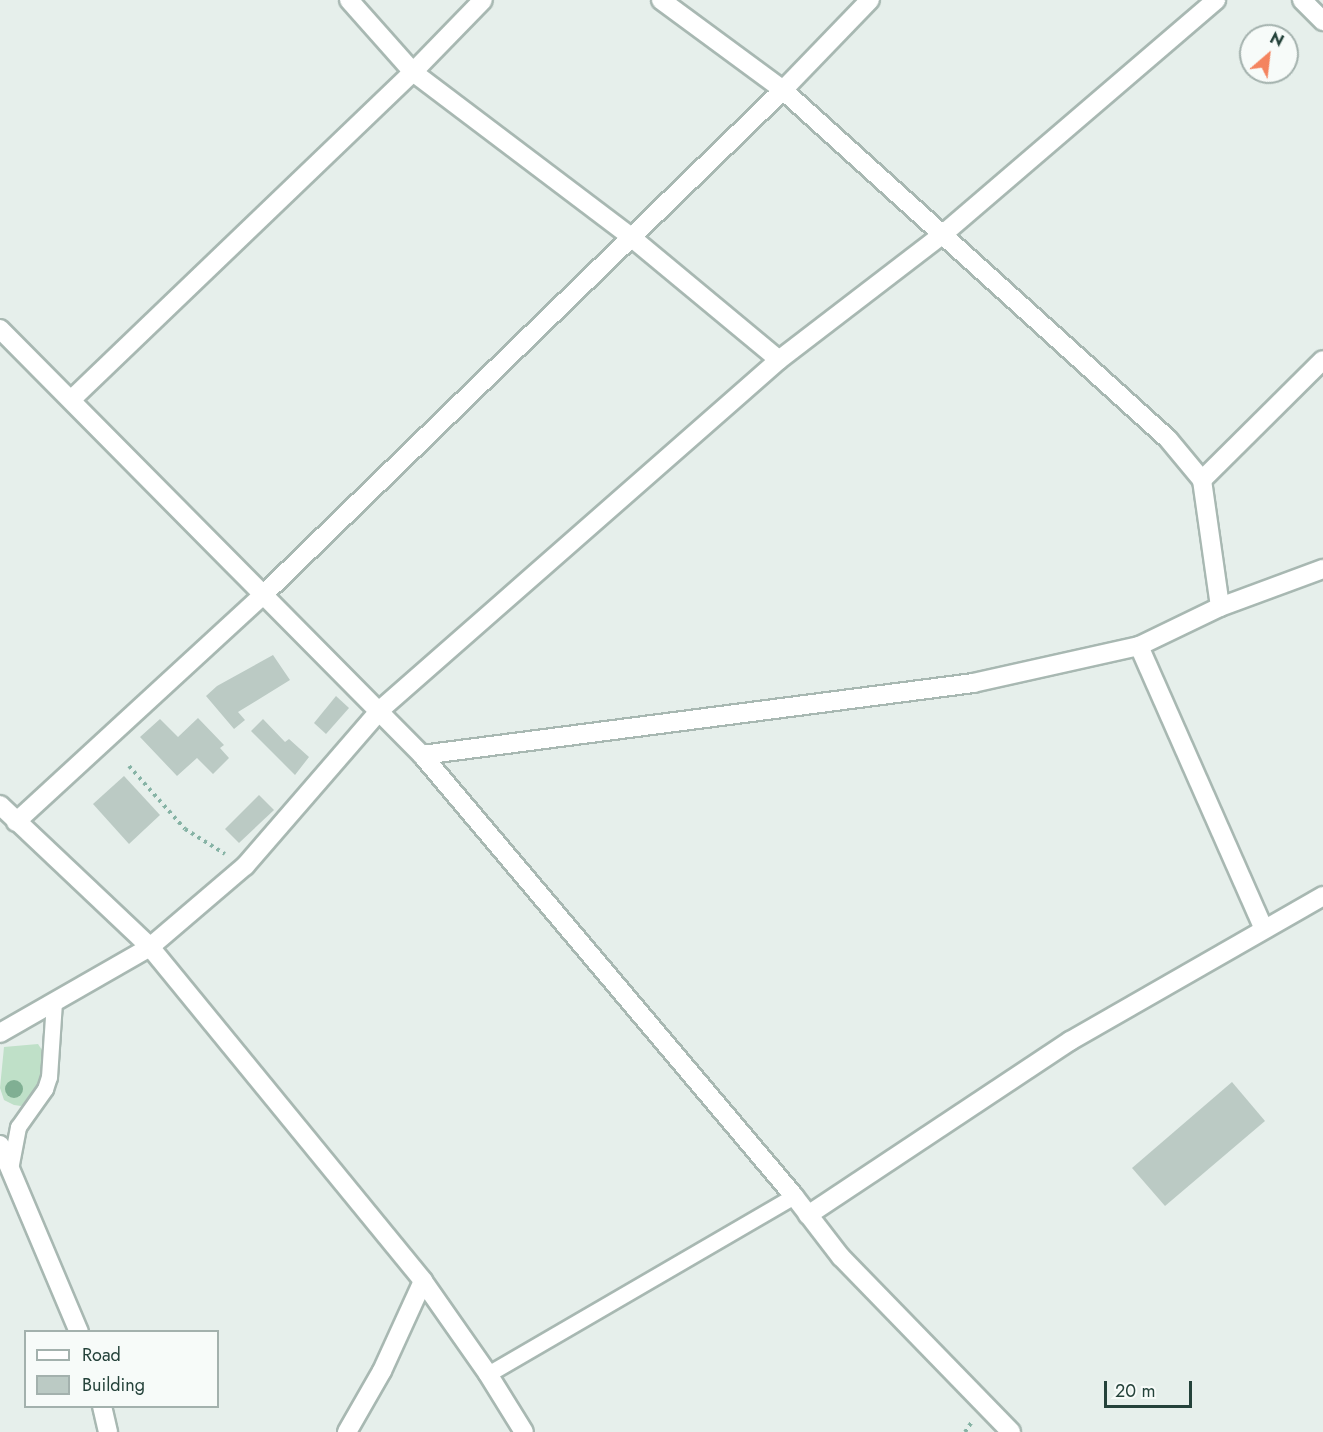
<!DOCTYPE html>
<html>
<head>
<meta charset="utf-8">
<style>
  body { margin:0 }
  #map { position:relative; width:1323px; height:1432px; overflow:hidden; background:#e6efeb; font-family:Jost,sans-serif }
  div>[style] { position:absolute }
  .green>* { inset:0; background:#bfe0c8 }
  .building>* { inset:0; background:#bbcac4 }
  .path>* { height:4px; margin-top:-2px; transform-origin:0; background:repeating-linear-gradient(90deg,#86b3a5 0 3px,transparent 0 7.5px) }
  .roads { filter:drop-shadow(2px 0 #a8b8b2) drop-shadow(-2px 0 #a8b8b2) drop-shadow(0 2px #a8b8b2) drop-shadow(0 -2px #a8b8b2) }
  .service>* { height:15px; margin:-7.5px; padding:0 7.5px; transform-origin:7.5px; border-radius:7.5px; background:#fff }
  .minor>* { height:18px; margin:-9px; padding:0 9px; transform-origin:9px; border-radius:9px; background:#fff }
  .tertiary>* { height:18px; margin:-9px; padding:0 9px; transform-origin:9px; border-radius:9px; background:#fff }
  .trees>* { width:18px; height:18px; margin:-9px; border-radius:50%; background:#80af93 }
  span { translate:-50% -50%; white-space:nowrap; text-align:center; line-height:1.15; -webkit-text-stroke:5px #f7fbf9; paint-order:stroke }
  .legend { position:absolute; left:24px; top:1330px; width:195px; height:78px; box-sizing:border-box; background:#f7fbf9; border:2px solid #a3b1ad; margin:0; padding:8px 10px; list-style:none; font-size:18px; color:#24423a }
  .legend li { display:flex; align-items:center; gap:12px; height:30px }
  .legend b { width:30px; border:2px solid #a3b1ad }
  .north { position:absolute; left:1239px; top:24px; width:60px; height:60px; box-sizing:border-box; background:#f7fbf9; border:2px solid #a3b1ad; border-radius:50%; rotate:28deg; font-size:16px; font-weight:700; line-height:24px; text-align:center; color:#24423a }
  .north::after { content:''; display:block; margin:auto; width:21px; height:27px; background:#f4845f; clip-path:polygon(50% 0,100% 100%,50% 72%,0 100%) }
  .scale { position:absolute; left:1104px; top:1381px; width:88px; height:27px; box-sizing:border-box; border:3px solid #24423a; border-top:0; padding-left:8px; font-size:18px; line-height:21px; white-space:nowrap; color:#24423a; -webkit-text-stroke:4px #f7fbf9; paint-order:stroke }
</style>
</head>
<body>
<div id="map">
  <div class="green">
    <i style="clip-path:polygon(38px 1044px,42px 1050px,41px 1076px,28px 1102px,21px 1106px,14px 1105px,4px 1100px,0 1088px,4px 1047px)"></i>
  </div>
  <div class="building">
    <i style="clip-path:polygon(273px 655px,290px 680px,238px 712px,245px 720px,234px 729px,206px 696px,217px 686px)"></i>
    <i style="clip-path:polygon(336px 696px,349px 708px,326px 734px,314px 723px)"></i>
    <i style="clip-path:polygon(198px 718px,224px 745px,220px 748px,229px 758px,213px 774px,197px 758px,177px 776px,140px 737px,160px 719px,178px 737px)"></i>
    <i style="clip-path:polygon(263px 719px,285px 742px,289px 739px,309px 757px,295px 775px,251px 731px)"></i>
    <i style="clip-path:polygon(124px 776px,160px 815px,129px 844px,93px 804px)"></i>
    <i style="clip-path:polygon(259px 795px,274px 810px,239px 843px,225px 829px)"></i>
    <i style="clip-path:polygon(1232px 1082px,1265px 1121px,1165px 1206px,1132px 1168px)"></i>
  </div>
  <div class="path">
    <i style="left:129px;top:766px;width:84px;rotate:48.4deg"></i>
    <i style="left:185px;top:829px;width:47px;rotate:32deg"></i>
    <i style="left:965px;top:1432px;width:11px;rotate:-56deg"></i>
  </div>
  <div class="roads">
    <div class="service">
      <i style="left:10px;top:1169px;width:43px;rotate:-79.2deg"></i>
      <i style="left:18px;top:1127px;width:47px;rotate:-54.6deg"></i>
      <i style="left:45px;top:1089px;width:13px;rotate:-72deg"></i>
      <i style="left:49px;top:1077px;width:75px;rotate:-86.2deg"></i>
      <i style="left:488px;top:1374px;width:354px;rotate:-30.2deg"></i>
    </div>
    <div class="minor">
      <i style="left:349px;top:0;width:96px;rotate:48.4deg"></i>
      <i style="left:413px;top:72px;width:273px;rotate:37.1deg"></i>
      <i style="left:631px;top:237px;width:192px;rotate:39.7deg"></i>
      <i style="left:661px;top:0;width:152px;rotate:36.4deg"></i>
      <i style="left:783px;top:90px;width:520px;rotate:42.19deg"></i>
      <i style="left:1168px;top:439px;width:53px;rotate:50.3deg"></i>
      <i style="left:1202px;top:480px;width:128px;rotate:81.9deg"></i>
      <i style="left:1302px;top:0;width:30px;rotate:45deg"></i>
      <i style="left:72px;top:399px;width:472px;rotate:-43.8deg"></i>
      <i style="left:413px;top:72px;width:100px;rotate:-45.8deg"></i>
      <i style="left:1202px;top:480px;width:170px;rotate:-44.8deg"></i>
      <i style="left:1139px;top:646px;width:309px;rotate:66.2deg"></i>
      <i style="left:422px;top:755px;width:556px;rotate:-7.44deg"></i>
      <i style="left:973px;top:683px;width:170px;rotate:-12.6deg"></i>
      <i style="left:1139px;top:646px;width:90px;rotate:-25.7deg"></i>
      <i style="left:1220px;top:607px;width:110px;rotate:-20.3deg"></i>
      <i style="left:0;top:805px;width:207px;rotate:43.4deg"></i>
      <i style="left:150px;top:947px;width:431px;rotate:50.7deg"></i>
      <i style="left:423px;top:1281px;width:113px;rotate:55deg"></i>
      <i style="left:488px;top:1374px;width:68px;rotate:58.2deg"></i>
      <i style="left:16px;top:822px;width:337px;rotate:-42.6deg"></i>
      <i style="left:264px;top:594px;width:723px;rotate:-44.16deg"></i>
      <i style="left:783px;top:90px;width:125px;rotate:-46deg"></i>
      <i style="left:0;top:1033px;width:173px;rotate:-29.8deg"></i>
      <i style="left:150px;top:947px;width:125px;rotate:-40.5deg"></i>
      <i style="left:245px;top:866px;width:206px;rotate:-49.1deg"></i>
      <i style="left:380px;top:710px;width:531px;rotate:-41.26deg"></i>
      <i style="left:779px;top:360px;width:205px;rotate:-37.5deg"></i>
      <i style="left:942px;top:235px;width:361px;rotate:-40.6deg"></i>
      <i style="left:0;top:1145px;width:203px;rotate:67.1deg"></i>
      <i style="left:808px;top:1215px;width:315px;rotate:-33.6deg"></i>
      <i style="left:1070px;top:1041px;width:292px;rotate:-29.8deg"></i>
      <i style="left:102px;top:1406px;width:27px;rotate:77deg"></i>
      <i style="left:347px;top:1432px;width:70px;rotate:-60.2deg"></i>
      <i style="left:382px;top:1371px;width:99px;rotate:-65.5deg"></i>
    </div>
    <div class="tertiary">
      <i style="left:0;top:329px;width:600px;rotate:45.27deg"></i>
      <i style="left:422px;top:755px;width:577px;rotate:49.85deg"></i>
      <i style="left:794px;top:1196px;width:77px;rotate:52.4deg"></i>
      <i style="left:841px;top:1257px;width:244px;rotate:45.8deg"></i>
    </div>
  </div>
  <div class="trees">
    <i style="left:14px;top:1089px"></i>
  </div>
  <ul class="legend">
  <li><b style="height:8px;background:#fff"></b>Road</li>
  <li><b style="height:16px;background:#bbcac4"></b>Building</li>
  </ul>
  <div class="north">N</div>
  <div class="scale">20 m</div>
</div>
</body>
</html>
